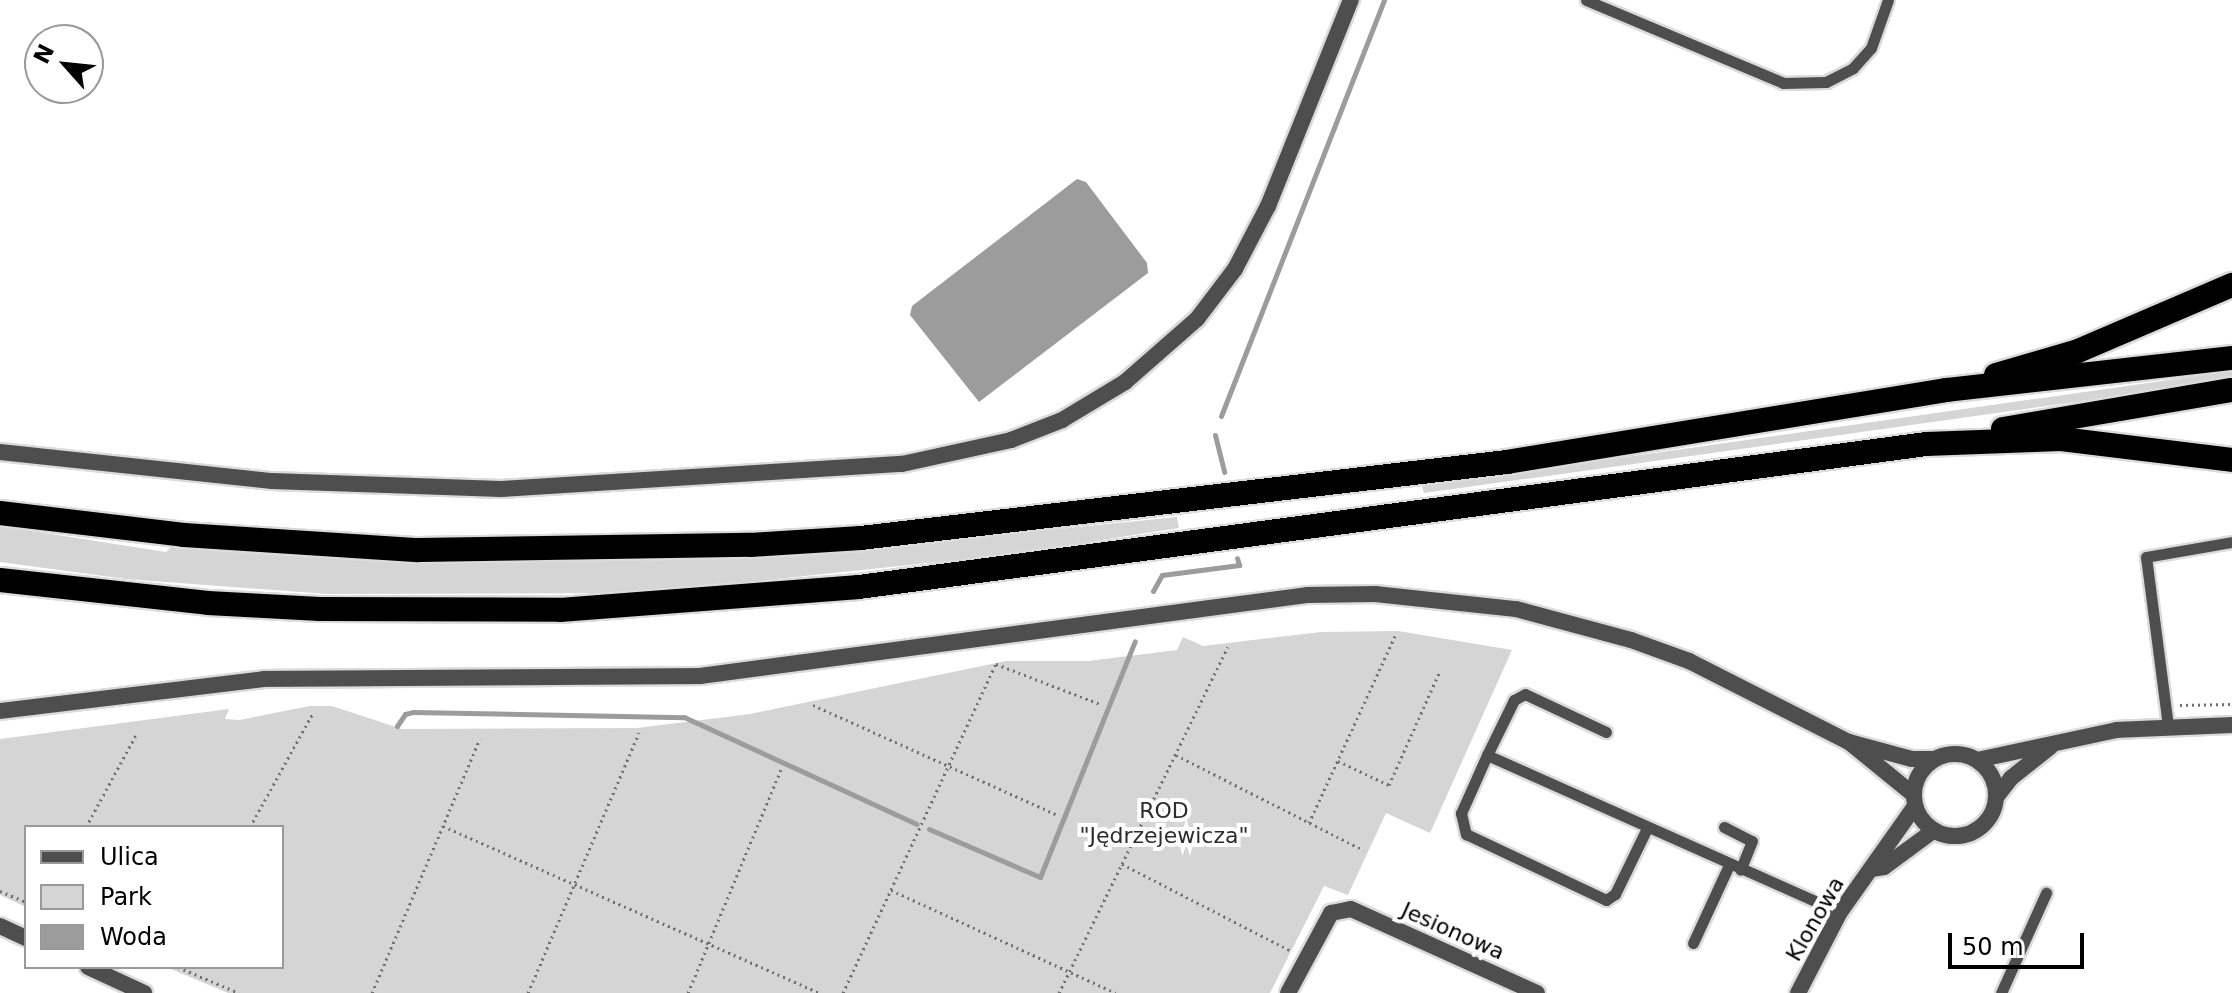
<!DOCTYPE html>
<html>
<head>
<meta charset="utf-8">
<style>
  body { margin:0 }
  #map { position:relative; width:2232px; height:993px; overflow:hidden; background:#fff; font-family:"DejaVu Sans",sans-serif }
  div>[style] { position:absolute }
  .green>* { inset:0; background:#d5d5d5 }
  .water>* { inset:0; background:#9c9c9c }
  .stream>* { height:5px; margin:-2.5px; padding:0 2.5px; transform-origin:2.5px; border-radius:2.5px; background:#9c9c9c }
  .path>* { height:3px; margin-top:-1.5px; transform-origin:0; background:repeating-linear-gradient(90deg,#707070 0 2px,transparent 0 6px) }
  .roads { filter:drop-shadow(2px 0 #dbdbdb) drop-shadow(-2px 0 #dbdbdb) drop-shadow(0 2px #dbdbdb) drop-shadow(0 -2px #dbdbdb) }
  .service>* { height:11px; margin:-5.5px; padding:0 5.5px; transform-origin:5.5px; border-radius:5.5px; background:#4e4e4e }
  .minor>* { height:16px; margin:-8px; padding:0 8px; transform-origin:8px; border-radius:8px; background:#4e4e4e }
  .tertiary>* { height:16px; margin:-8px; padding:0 8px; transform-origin:8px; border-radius:8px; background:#4e4e4e }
  .tertiary>.ring { margin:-8px; padding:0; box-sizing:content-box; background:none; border:16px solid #4e4e4e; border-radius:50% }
  .motorway>* { height:24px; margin:-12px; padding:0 12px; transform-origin:12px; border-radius:12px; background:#000 }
  span { translate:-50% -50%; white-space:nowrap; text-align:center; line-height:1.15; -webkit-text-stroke:8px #fff; paint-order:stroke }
  .park-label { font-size:22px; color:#2c2c2c }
  .street-label { font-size:22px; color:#000 }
  .legend { position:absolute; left:24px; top:825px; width:260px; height:144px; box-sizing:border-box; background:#fff; border:2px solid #999; margin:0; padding:10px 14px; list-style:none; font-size:24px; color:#000 }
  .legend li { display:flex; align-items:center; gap:16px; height:40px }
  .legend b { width:40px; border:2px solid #999 }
  .north { position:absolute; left:24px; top:24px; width:80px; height:80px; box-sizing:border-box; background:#fff; border:2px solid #999; border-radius:50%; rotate:297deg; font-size:22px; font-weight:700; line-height:32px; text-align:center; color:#000 }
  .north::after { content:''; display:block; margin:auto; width:28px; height:36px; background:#000; clip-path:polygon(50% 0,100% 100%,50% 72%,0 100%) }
  .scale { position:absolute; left:1948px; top:933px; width:136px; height:36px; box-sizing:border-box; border:4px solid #000; border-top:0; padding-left:10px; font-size:24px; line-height:28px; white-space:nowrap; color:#000; -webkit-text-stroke:6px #fff; paint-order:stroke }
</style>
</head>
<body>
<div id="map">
  <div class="green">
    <i style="clip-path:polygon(2232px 371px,2232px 380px,1655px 461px,1424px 493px,1422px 486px)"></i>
    <i style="clip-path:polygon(1177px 517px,1179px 528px,1004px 555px,643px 593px,327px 594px,126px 579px,0 562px,0 526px,166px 552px,171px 547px,313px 557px,571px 562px,830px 552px)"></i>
    <i style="clip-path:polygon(1398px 631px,1512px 650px,1430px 833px,1386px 813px,1348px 895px,1324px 886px,1270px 993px,228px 993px,166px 967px,282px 967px,282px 827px,26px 827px,26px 907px,0 895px,0 739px,229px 709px,225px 719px,239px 720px,310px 706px,332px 706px,402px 729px,637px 728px,750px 714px,1006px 661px,1088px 661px,1177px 650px,1183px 637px,1203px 646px,1321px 632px)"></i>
  </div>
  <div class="water">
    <i style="clip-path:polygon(1077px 179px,1086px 182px,1147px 263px,1148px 273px,979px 402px,910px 315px,912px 306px)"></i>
  </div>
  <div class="stream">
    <i style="left:1221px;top:416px;width:447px;rotate:-68.6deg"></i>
    <i style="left:1215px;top:435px;width:38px;rotate:76deg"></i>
    <i style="left:1153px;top:591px;width:18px;rotate:-61deg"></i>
    <i style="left:1162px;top:575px;width:78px;rotate:-7.4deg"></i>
    <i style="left:1239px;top:565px;width:7px;rotate:-106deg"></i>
    <i style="left:397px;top:726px;width:14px;rotate:-56deg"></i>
    <i style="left:405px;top:714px;width:8px;rotate:-14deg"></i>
    <i style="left:413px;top:712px;width:271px;rotate:1.1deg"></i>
    <i style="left:684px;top:717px;width:256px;rotate:24.7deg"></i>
    <i style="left:929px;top:829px;width:121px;rotate:23.4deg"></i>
    <i style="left:1040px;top:877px;width:254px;rotate:-68.1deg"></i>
  </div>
  <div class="path">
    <i style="left:813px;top:705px;width:266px;rotate:24.2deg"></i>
    <i style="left:2180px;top:705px;width:52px;rotate:-1.1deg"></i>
    <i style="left:1176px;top:755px;width:210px;rotate:26.9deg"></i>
    <i style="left:1338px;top:761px;width:56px;rotate:25.2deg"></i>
    <i style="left:1389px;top:785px;width:123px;rotate:-65.9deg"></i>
    <i style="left:1309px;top:823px;width:206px;rotate:-65.3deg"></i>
    <i style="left:443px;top:826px;width:412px;rotate:23.9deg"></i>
    <i style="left:86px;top:827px;width:107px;rotate:-61.5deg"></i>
    <i style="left:250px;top:827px;width:130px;rotate:-61.1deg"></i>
    <i style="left:1122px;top:864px;width:192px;rotate:27.2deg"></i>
    <i style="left:891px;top:890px;width:247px;rotate:24.6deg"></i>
    <i style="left:0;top:891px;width:28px;rotate:23deg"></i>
    <i style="left:178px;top:967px;width:66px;rotate:23.1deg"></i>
    <i style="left:372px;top:993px;width:276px;rotate:-67deg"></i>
    <i style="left:528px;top:993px;width:283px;rotate:-66.9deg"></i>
    <i style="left:688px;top:993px;width:242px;rotate:-67.4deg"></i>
    <i style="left:843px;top:993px;width:363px;rotate:-65.1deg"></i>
    <i style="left:996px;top:664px;width:111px;rotate:21deg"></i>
    <i style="left:1059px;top:993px;width:385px;rotate:-64deg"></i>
  </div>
  <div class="roads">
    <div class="service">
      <i style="left:1586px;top:0;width:214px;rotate:22.8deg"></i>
      <i style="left:1783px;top:83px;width:43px;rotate:-1.3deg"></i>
      <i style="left:1826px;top:82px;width:30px;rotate:-27deg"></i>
      <i style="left:1853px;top:68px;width:27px;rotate:-48deg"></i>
      <i style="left:1871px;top:48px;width:51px;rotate:-70.5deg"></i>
      <i style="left:2168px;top:726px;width:170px;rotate:-97.4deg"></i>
      <i style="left:2146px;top:557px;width:87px;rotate:-9.9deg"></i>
      <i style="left:1606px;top:732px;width:89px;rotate:-154.9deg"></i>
      <i style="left:1525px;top:694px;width:13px;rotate:151deg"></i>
      <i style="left:1514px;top:700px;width:61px;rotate:116.1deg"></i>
      <i style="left:1487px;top:755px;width:386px;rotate:24deg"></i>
      <i style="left:1487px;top:755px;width:64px;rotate:114.1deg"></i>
      <i style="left:1461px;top:813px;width:22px;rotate:77deg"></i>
      <i style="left:1466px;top:834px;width:155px;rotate:25.2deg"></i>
      <i style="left:1606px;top:900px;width:11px;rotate:-34deg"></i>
      <i style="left:1615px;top:894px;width:73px;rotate:-64.1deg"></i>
      <i style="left:1724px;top:827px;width:31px;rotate:27deg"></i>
      <i style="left:1752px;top:841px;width:31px;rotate:112deg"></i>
      <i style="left:1693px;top:943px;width:86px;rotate:-65.2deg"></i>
      <i style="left:2001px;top:993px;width:110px;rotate:-65.8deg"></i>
    </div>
    <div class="minor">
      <i style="left:0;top:452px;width:274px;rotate:6.1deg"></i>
      <i style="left:272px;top:481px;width:229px;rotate:2deg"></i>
      <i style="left:501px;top:489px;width:402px;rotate:-3.6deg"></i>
      <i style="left:902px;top:464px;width:112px;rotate:-12.4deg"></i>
      <i style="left:1011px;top:440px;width:55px;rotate:-21.4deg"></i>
      <i style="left:1062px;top:420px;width:74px;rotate:-31.1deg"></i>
      <i style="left:1125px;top:382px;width:96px;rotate:-41.2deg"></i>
      <i style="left:1197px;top:319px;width:63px;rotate:-52.8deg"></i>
      <i style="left:1235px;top:269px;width:71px;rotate:-62.4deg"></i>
      <i style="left:1268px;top:206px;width:222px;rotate:-68.1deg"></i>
      <i style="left:0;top:926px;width:29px;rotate:25deg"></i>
      <i style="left:88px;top:967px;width:62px;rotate:24.9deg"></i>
      <i style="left:1288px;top:993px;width:91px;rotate:-61.7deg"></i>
      <i style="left:1331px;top:913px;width:20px;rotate:-11deg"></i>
      <i style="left:1351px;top:909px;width:204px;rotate:24.3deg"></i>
    </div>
    <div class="tertiary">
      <i style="left:0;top:711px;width:266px;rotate:-6.9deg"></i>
      <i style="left:264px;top:679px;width:436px;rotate:-0.4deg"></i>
      <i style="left:700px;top:676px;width:612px;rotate:-7.6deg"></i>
      <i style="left:1307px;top:595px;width:68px;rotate:-0.8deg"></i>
      <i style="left:1375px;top:594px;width:142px;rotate:6.1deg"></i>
      <i style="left:1516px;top:609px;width:119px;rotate:15.1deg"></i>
      <i style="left:1631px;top:640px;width:62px;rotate:19.9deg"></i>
      <i style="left:1689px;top:661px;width:179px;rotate:26.9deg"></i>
      <i style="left:1849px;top:742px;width:84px;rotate:39.2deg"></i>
      <i style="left:1849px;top:742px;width:65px;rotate:15.1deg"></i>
      <i style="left:1912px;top:759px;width:23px"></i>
      <i class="ring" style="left:1914px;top:754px;width:66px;height:66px"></i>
      <i style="left:1977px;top:760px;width:143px;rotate:-12.1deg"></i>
      <i style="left:2117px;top:730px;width:115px;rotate:-2.5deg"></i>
      <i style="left:1997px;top:796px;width:23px;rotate:-52deg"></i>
      <i style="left:2011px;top:778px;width:50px;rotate:-38.5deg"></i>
      <i style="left:1872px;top:869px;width:12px;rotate:-9deg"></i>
      <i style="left:1884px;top:867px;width:61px;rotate:-36.3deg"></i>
      <i style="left:1798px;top:993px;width:91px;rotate:-62.6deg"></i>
      <i style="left:1840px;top:912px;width:130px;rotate:-54.7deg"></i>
    </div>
    <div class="motorway">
      <i style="left:1996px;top:375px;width:85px;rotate:-16.3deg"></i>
      <i style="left:2078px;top:351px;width:168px;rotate:-23.2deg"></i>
      <i style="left:2003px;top:429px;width:232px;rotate:-9.7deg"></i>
      <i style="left:0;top:513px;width:185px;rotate:6.8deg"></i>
      <i style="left:184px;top:535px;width:235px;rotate:3.7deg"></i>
      <i style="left:419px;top:550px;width:331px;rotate:-0.9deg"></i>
      <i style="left:750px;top:545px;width:111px;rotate:-3.6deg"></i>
      <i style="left:861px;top:538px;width:650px;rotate:-6.71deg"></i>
      <i style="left:1507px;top:462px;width:445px;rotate:-9.3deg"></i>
      <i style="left:1946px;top:390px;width:288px;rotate:-6.4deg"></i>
      <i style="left:0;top:580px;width:209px;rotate:6.3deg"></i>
      <i style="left:208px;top:603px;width:112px;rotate:3.1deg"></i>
      <i style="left:320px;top:609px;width:240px;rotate:0.2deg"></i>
      <i style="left:560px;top:610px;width:300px;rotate:-4.4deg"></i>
      <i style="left:859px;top:587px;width:1077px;rotate:-7.63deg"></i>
      <i style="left:1926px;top:444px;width:135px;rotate:-2.1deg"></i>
      <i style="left:2061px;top:439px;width:172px;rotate:7deg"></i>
    </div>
  </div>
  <div class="park-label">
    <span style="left:1164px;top:823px">ROD<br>"Jędrzejewicza"</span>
  </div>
  <div class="street-label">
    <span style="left:1815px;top:919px;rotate:-60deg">Klonowa</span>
    <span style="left:1453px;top:931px;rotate:24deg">Jesionowa</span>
  </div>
  <ul class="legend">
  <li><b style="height:10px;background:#4e4e4e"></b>Ulica</li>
  <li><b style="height:22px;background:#d5d5d5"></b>Park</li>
  <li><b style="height:22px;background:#9c9c9c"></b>Woda</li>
  </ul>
  <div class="north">N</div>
  <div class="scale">50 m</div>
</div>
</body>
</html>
